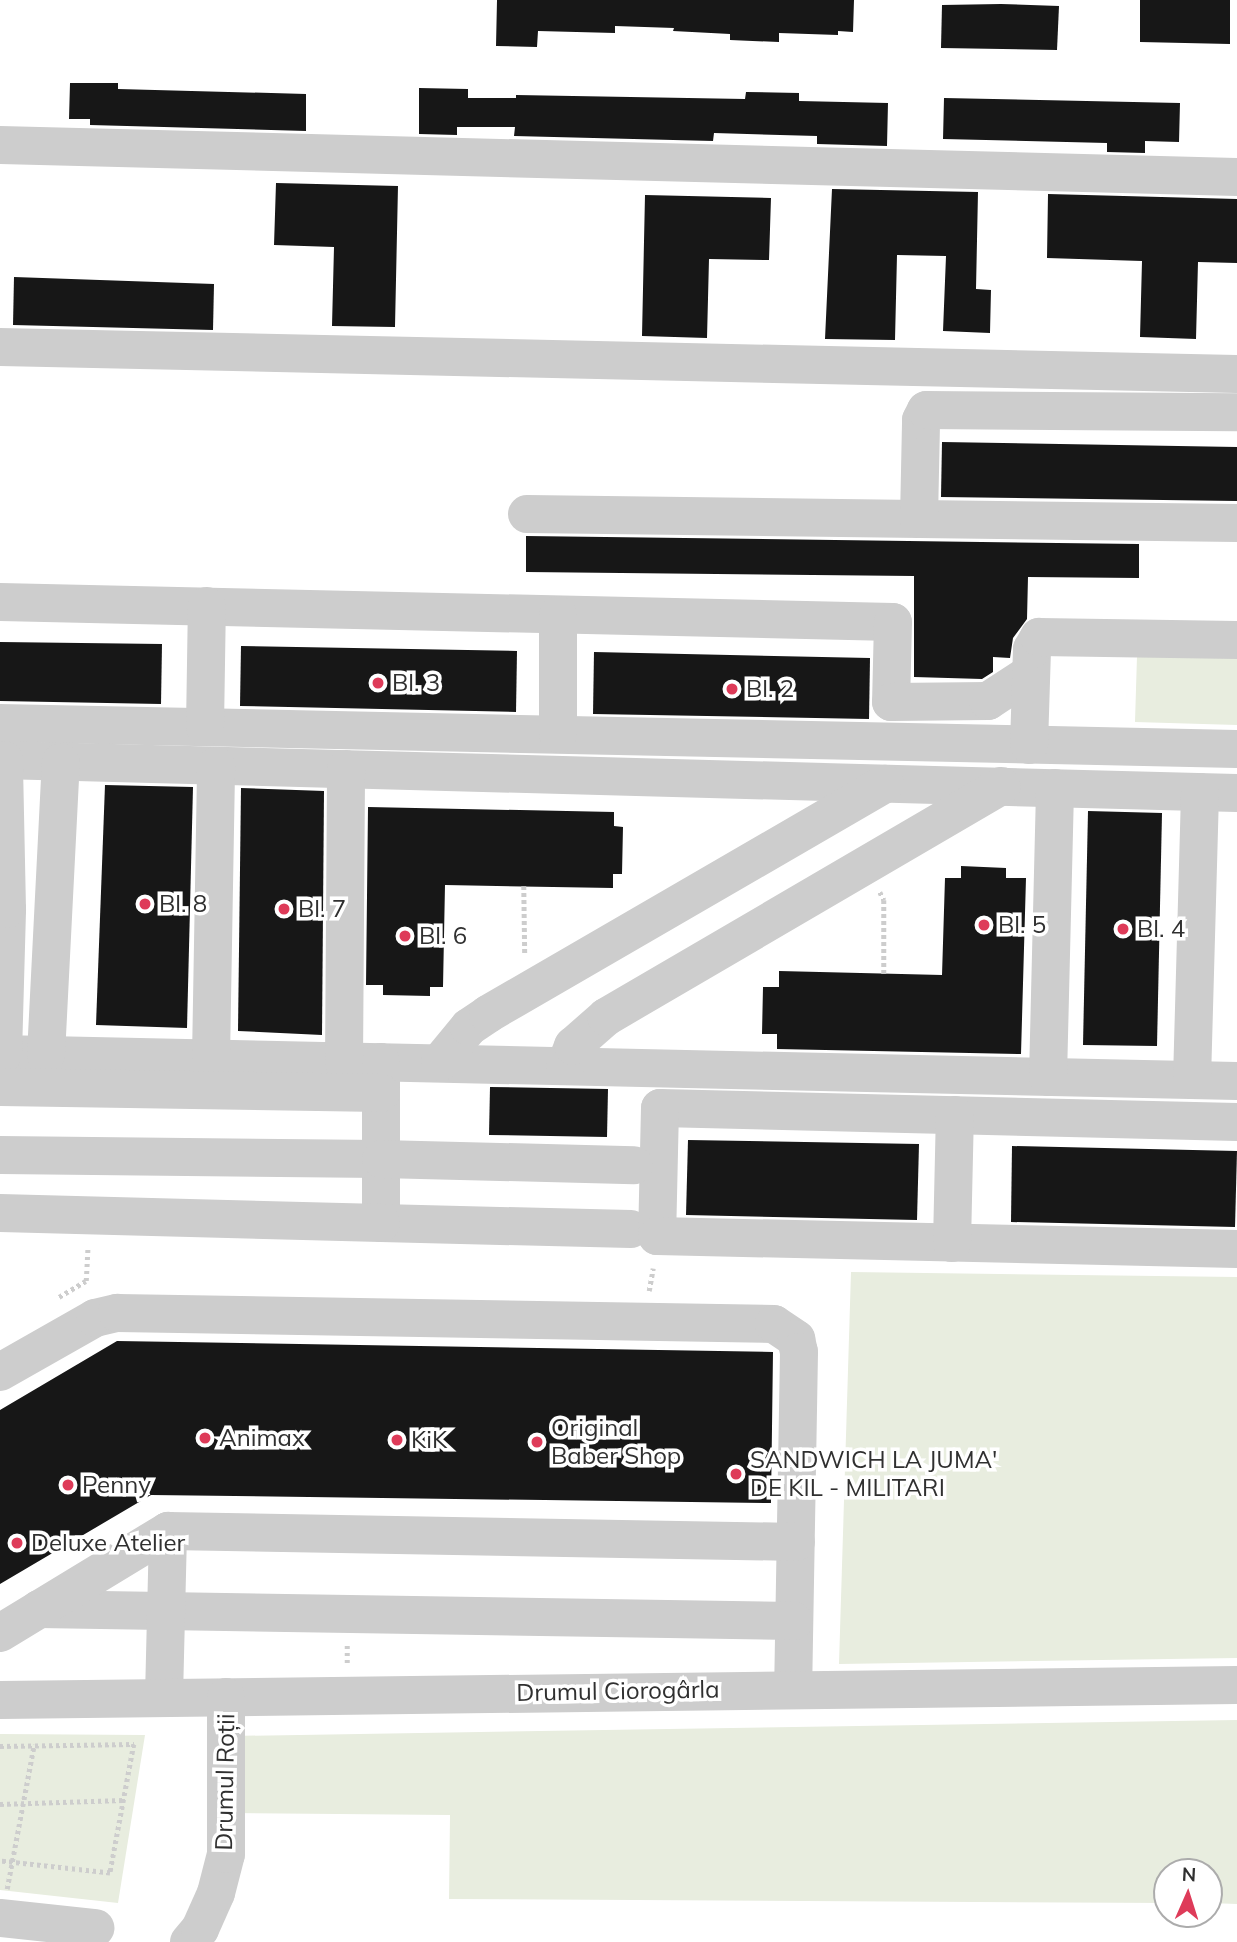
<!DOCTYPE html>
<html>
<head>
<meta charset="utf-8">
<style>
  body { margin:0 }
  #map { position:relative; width:1237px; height:1942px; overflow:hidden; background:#fff; font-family:Mulish,sans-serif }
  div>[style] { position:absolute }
  .green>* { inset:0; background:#e8eddf }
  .building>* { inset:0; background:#171717 }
  .path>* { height:4.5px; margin-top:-2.25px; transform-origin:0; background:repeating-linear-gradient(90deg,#cdcdcd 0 3.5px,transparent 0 7px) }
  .minor>* { height:38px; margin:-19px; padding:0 19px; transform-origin:19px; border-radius:19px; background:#cdcdcd }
  .dots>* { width:19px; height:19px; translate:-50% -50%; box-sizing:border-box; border:4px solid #fff; border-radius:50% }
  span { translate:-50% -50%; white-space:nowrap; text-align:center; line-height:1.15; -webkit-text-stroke:7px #fff; paint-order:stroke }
  .poi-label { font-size:24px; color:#303030 }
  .left { translate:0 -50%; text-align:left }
  .street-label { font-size:24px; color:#303030 }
  .north { position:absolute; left:1153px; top:1858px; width:70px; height:70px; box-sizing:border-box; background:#fff; border:2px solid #acacac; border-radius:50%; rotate:3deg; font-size:19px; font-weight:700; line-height:28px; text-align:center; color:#303030 }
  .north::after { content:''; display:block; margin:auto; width:24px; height:32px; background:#de3b59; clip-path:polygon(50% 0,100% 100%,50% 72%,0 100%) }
</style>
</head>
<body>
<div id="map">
  <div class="green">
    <i style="clip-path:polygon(1137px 656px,1237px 658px,1237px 725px,1135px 722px)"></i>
    <i style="clip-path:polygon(851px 1272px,1237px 1277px,1237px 1658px,839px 1664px)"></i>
    <i style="clip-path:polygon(1237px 1720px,1237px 1904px,1209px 1903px,1209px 1872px,1167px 1872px,1167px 1903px,449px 1899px,450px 1815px,231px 1813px,232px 1736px)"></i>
    <i style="clip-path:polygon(0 1734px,145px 1735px,118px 1903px,0 1890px)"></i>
  </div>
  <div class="building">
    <i style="clip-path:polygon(497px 0,854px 0,853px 32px,838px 31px,838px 35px,779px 33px,779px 42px,730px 40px,730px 34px,673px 31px,674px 28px,615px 26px,615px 33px,538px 31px,537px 47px,496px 46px)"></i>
    <i style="clip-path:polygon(1140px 0,1230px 0,1230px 44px,1140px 42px)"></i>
    <i style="clip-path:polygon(1001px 4px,1059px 6px,1057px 50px,941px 48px,942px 5px)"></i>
    <i style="clip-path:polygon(70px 83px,118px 83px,118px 89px,306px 94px,306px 131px,90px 125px,90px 119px,69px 119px)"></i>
    <i style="clip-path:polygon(419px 88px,468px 89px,468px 98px,516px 98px,516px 95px,745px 99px,746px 92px,799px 93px,799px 101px,888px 103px,887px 146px,817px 144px,817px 136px,714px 133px,713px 141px,514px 136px,515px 127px,457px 127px,457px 135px,419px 134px)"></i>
    <i style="clip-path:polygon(944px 98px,1180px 103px,1179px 142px,1145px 141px,1145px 153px,1107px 152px,1107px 143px,943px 139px)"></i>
    <i style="clip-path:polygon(276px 183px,398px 186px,395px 327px,332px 326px,334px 247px,274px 245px)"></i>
    <i style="clip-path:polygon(832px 189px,978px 192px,976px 289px,991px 290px,990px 333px,943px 331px,946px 256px,897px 255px,895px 340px,825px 339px)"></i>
    <i style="clip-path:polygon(1048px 194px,1237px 199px,1237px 263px,1198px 262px,1196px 339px,1140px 337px,1142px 261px,1047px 258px)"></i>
    <i style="clip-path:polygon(645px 195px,771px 198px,769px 260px,709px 259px,707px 338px,642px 336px)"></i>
    <i style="clip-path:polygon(14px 277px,214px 284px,213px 330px,13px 325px)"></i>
    <i style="clip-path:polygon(942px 442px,1237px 447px,1237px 501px,941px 497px)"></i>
    <i style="clip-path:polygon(526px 536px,1139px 544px,1139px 578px,1028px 577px,1027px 619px,1013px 638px,1010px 658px,993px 657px,993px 672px,982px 679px,914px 677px,914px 576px,526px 572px)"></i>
    <i style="clip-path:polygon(0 642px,162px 644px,161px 704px,0 701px)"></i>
    <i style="clip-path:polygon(241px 646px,517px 651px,516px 712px,240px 706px)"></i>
    <i style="clip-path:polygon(594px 652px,870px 658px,869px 719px,593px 714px)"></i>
    <i style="clip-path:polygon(105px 785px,193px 787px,187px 1028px,96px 1025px)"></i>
    <i style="clip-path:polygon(241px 788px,324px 791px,322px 1035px,238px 1031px)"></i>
    <i style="clip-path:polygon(368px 807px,614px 812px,614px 826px,623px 827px,622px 874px,613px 874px,613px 888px,445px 885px,443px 987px,430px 987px,430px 996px,383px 995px,383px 985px,366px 985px)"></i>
    <i style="clip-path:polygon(1088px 811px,1162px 813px,1157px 1046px,1083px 1045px)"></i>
    <i style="clip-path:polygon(961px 866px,1006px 868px,1006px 878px,1026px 878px,1021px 1054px,777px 1049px,777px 1034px,762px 1034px,763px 987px,779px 987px,779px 971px,942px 975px,945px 878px,961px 878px)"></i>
    <i style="clip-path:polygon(490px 1087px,608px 1089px,607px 1137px,489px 1135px)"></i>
    <i style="clip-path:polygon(688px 1140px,919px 1144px,917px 1220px,686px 1215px)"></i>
    <i style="clip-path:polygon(1012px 1146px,1237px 1151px,1235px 1227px,1011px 1222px)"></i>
    <i style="clip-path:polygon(117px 1341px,773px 1352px,771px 1503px,151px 1495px,0 1584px,0 1410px)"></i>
  </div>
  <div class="path">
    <i style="left:524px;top:886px;width:68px;rotate:89.2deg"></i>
    <i style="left:880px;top:892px;width:9px;rotate:63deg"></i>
    <i style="left:884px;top:900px;width:74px;rotate:90deg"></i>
    <i style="left:649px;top:1291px;width:23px;rotate:-80deg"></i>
    <i style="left:59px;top:1297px;width:31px;rotate:-31deg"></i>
    <i style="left:86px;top:1281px;width:33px;rotate:-87deg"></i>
    <i style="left:347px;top:1663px;width:19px;rotate:-90deg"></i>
    <i style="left:0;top:1746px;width:134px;rotate:-0.9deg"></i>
    <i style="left:134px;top:1744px;width:131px;rotate:100.5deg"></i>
    <i style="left:110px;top:1873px;width:111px;rotate:-173.8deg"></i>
    <i style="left:0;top:1804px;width:123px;rotate:-1.9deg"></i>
    <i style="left:7px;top:1889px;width:147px;rotate:-79.4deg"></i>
  </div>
  <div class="minor">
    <i style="left:0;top:145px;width:1237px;rotate:1.48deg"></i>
    <i style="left:0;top:347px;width:1237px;rotate:1.25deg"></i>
    <i style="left:527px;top:514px;width:710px;rotate:0.73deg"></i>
    <i style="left:919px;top:519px;width:99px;rotate:-88.8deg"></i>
    <i style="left:921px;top:420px;width:11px;rotate:-63deg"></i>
    <i style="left:926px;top:410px;width:311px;rotate:0.4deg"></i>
    <i style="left:0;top:602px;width:893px;rotate:1.28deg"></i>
    <i style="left:893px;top:622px;width:80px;rotate:91.4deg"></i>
    <i style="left:891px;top:702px;width:97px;rotate:-0.6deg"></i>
    <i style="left:988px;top:701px;width:51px;rotate:-33.1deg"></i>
    <i style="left:0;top:723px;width:1237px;rotate:1.2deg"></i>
    <i style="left:205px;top:727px;width:121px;rotate:-89.1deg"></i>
    <i style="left:558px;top:734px;width:119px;rotate:-90deg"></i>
    <i style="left:1029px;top:745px;width:96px;rotate:-88.2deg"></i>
    <i style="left:1032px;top:649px;width:14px;rotate:-60deg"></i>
    <i style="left:1039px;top:637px;width:198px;rotate:0.9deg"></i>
    <i style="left:0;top:760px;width:1237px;rotate:1.53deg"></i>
    <i style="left:0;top:1054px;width:1237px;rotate:1.25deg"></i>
    <i style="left:3px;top:1054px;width:145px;rotate:-88.4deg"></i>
    <i style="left:7px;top:909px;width:149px;rotate:-91.2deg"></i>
    <i style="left:46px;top:1055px;width:293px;rotate:-87.1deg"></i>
    <i style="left:211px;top:1058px;width:292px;rotate:-89deg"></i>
    <i style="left:381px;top:1062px;width:161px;rotate:90deg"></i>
    <i style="left:381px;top:1223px;width:250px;rotate:1.4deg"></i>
    <i style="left:440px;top:1062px;width:45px;rotate:-50.4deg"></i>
    <i style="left:469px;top:1027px;width:23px;rotate:-34deg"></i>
    <i style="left:488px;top:1014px;width:459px;rotate:-30.1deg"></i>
    <i style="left:344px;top:1063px;width:294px;rotate:-89.6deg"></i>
    <i style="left:565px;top:1066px;width:22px;rotate:-68deg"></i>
    <i style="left:573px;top:1046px;width:44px;rotate:-41.3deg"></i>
    <i style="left:606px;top:1017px;width:458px;rotate:-30.3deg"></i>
    <i style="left:1048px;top:1077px;width:289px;rotate:-88.6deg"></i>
    <i style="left:1192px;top:1080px;width:288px;rotate:-88.4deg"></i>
    <i style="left:0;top:1087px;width:381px;rotate:0.9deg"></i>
    <i style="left:1237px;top:1122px;width:577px;rotate:-178.61deg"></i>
    <i style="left:660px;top:1108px;width:128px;rotate:91.3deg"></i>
    <i style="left:657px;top:1236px;width:580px;rotate:1.28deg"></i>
    <i style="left:0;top:1155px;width:381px;rotate:0.6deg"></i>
    <i style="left:381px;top:1159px;width:253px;rotate:1.4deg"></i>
    <i style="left:0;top:1213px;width:381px;rotate:1.5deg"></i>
    <i style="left:952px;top:1243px;width:128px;rotate:-88.7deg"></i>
    <i style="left:0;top:1372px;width:109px;rotate:-29.6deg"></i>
    <i style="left:95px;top:1318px;width:23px;rotate:-13deg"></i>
    <i style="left:117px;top:1313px;width:657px;rotate:0.96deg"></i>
    <i style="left:774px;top:1324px;width:27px;rotate:34deg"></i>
    <i style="left:796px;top:1339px;width:13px;rotate:77deg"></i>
    <i style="left:799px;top:1352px;width:338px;rotate:91deg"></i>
    <i style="left:39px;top:1609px;width:755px;rotate:0.91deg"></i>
    <i style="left:0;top:1633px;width:197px;rotate:-31.3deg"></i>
    <i style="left:168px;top:1531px;width:628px;rotate:1deg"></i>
    <i style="left:164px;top:1697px;width:166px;rotate:-88.6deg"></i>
    <i style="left:0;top:1700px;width:1237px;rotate:-0.69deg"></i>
    <i style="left:0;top:1918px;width:96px;rotate:6deg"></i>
    <i style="left:189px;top:1942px;width:17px;rotate:-50deg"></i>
    <i style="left:200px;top:1929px;width:39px;rotate:-66deg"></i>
    <i style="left:216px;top:1893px;width:40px;rotate:-75.6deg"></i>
    <i style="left:226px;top:1854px;width:157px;rotate:-90deg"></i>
  </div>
  <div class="dots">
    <i style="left:378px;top:683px;background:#de3b59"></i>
    <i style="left:732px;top:689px;background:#de3b59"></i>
    <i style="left:145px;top:904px;background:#de3b59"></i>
    <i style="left:284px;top:909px;background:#de3b59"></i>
    <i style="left:984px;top:925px;background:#de3b59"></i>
    <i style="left:1123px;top:929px;background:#de3b59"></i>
    <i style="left:405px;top:936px;background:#de3b59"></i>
    <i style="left:205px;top:1438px;background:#de3b59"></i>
    <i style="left:397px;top:1440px;background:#de3b59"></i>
    <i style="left:537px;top:1442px;background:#de3b59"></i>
    <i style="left:736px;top:1474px;background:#de3b59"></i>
    <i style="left:68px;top:1485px;background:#de3b59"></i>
    <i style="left:17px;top:1543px;background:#de3b59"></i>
  </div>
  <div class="poi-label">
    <span class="left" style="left:392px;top:683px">Bl. 3</span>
    <span class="left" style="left:746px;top:689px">Bl. 2</span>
    <span class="left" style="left:159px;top:904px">Bl. 8</span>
    <span class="left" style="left:298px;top:909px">Bl. 7</span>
    <span class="left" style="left:998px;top:925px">Bl. 5</span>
    <span class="left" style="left:1137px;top:929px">Bl. 4</span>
    <span class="left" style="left:419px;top:936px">Bl. 6</span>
    <span class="left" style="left:551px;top:1442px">Original<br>Baber Shop</span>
    <span class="left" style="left:219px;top:1438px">Animax</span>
    <span class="left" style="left:411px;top:1440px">KiK</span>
    <span class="left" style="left:750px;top:1474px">SANDWICH LA JUMA'<br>DE KIL - MILITARI</span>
    <span class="left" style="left:82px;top:1485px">Penny</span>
    <span class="left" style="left:31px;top:1543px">Deluxe Atelier</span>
  </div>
  <div class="street-label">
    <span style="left:618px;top:1691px;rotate:-1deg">Drumul Ciorogârla</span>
    <span style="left:225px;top:1782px;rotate:-89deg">Drumul Roții</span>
  </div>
  <div class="north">N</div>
</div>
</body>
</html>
